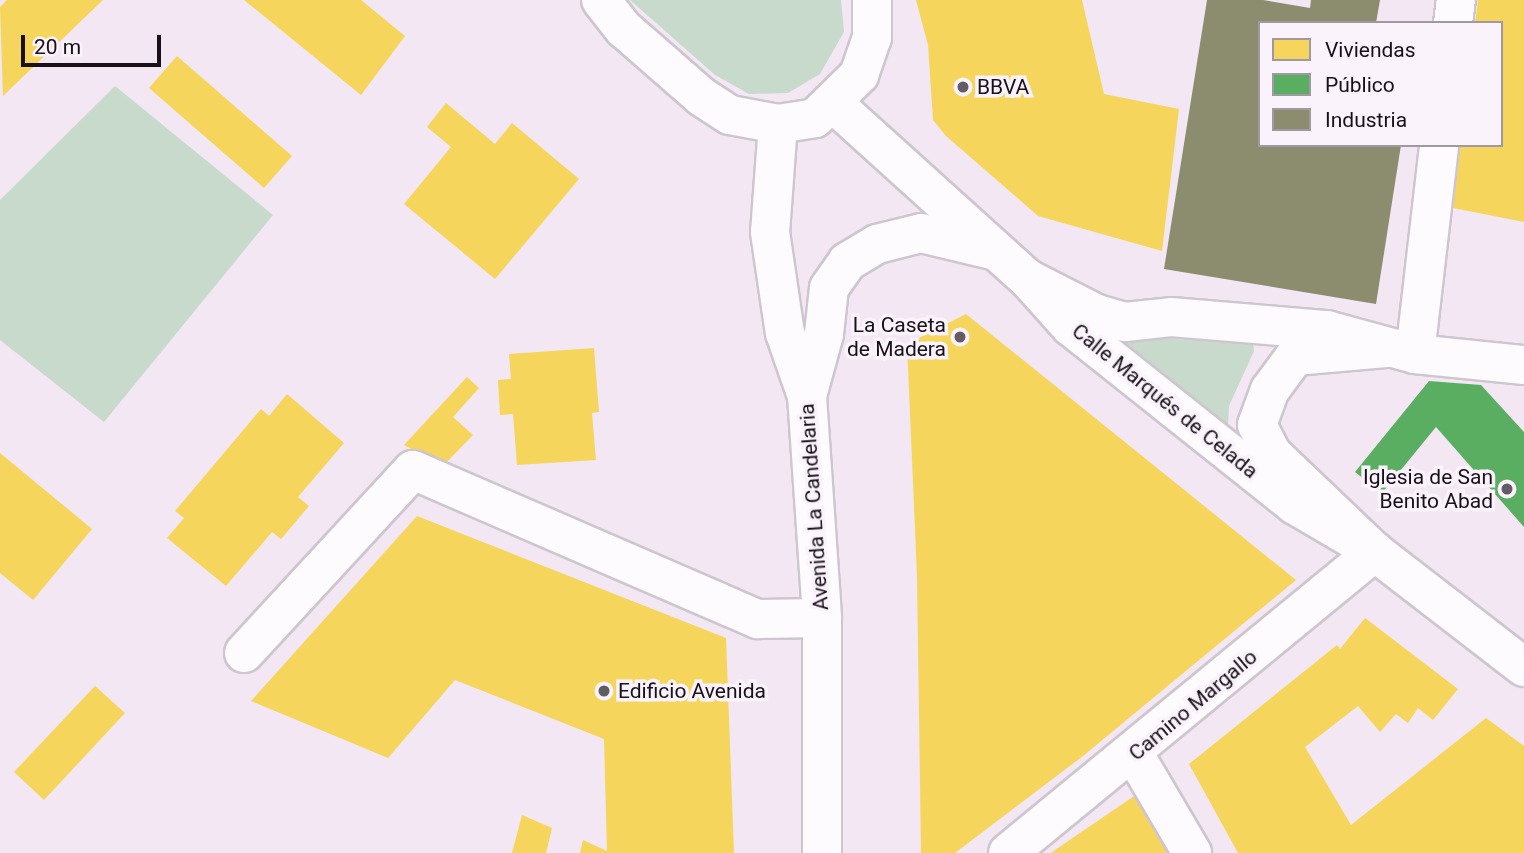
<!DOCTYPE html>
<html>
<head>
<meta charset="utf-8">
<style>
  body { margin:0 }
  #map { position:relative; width:1524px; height:853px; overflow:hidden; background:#f2e7f3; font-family:Roboto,sans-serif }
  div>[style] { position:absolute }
  .green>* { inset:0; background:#c8dacc }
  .homes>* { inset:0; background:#f6d55c }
  .public>* { inset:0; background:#5aae61 }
  .industry>* { inset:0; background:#8c8c6e }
  .roads { filter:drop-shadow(2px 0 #cec6cf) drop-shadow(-2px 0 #cec6cf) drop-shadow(0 2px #cec6cf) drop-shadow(0 -2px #cec6cf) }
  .minor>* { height:38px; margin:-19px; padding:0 19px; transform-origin:19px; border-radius:19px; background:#fdfbfd }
  .tertiary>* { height:38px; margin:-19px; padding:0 19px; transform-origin:19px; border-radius:19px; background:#fdfbfd }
  .secondary>* { height:38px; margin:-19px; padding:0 19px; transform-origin:19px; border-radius:19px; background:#fdfbfd }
  .dots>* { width:19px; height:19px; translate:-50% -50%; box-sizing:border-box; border:4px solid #fbf3fc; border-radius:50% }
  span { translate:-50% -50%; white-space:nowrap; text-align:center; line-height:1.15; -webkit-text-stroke:7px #fbf3fc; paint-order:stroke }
  .poi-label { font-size:21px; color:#181119 }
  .left { translate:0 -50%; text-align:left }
  .right { translate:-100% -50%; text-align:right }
  .street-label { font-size:21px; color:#181119 }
  .legend { position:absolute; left:1258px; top:21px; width:245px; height:126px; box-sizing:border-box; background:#fbf3fc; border:2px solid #a099a1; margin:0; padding:9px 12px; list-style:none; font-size:21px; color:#181119 }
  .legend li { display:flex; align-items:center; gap:14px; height:35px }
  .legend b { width:35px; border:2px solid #a099a1 }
  .scale { position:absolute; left:21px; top:35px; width:140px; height:32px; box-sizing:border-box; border:4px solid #181119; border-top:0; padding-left:9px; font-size:21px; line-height:24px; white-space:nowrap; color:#181119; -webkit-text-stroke:5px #fbf3fc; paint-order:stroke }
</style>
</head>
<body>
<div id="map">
  <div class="green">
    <i style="clip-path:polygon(630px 0,841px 0,844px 32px,820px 74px,788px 93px,749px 94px,715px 75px)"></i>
    <i style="clip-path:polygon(115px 86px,273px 215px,104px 422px,0 340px,0 200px)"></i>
    <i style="clip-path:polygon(1118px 337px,1253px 342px,1254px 351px,1229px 406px,1228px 427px,1117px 343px)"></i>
  </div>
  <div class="homes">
    <i style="clip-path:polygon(7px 0,103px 0,3px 96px,0 7px)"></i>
    <i style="clip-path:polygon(244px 0,361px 0,405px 36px,361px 95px)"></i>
    <i style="clip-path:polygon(916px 0,1082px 0,1104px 94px,1179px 109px,1162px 251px,1038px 216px,946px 136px,933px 120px,928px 45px)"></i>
    <i style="clip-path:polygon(1478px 0,1524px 0,1524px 222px,1453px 208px,1460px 145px,1501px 145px,1501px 23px,1475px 23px)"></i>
    <i style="clip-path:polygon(177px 56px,292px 156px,264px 188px,149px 88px)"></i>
    <i style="clip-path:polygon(446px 103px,495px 144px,512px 123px,579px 179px,495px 279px,404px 204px,451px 147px,427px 127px)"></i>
    <i style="clip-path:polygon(966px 314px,1296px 580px,1083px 756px,955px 853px,921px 853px,917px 576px,907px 344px)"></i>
    <i style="clip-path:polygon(594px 348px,599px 412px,592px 413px,596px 460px,517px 465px,513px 414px,500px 415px,498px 380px,511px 379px,509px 354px)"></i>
    <i style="clip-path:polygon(467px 377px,479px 388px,453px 417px,473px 435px,443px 466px,404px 445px)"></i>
    <i style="clip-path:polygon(287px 394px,344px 443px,298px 497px,309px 506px,281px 539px,272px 532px,226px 586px,167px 538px,184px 518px,175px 511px,261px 409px,269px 416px)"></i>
    <i style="clip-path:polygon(0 453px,92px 529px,33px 600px,0 573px)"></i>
    <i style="clip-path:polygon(417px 516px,726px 638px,734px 853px,580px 853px,583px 840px,607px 851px,604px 739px,455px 680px,388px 758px,251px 701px)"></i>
    <i style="clip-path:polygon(1365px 618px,1458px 689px,1433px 720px,1418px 708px,1408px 723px,1396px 714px,1380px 732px,1358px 706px,1305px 747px,1351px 825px,1486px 718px,1524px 746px,1524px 853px,1238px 853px,1189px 764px,1337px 645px,1340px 649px)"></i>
    <i style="clip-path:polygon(95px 686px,125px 713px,44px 800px,14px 772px)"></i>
    <i style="clip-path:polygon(1140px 792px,1177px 853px,1051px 853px,1058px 848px)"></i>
    <i style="clip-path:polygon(522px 815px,552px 828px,546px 853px,512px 853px)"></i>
  </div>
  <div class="public">
    <i style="clip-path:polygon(1429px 381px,1481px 385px,1524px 432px,1524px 527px,1436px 427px,1382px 493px,1355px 472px)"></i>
  </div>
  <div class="industry">
    <i style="clip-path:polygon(1207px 0,1263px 0,1310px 8px,1311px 0,1380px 0,1376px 23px,1260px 23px,1260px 145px,1401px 145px,1376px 304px,1164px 269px)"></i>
  </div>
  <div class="roads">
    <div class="minor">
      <i style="left:1453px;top:23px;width:23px;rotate:-83deg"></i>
      <i style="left:1028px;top:279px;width:77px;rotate:26.9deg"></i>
      <i style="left:1097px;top:314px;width:29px;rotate:16deg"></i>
      <i style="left:1125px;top:322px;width:46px;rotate:-6.2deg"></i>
      <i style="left:1171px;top:317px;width:157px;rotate:4.8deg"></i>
      <i style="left:1327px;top:330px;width:91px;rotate:15.3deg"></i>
      <i style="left:1415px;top:354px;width:110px;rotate:5.8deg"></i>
      <i style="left:1415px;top:354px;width:210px;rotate:-83.4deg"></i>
      <i style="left:244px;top:653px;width:249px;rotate:-47.3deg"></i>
      <i style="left:413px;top:470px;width:376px;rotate:23.4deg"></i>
      <i style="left:758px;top:619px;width:64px;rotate:-0.9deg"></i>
      <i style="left:1134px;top:754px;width:115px;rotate:59.6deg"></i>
      <i style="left:1008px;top:853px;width:475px;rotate:-39.4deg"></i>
      <i style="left:1375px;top:552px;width:142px;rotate:-136.4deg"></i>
      <i style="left:1272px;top:454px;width:33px;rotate:-117deg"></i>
      <i style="left:1257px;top:425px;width:37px;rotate:-70deg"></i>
      <i style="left:1270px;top:390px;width:42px;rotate:-53.7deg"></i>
      <i style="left:1295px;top:356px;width:91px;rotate:-5deg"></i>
    </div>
    <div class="tertiary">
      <i style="left:833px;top:103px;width:263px;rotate:42.1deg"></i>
      <i style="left:1028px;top:279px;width:63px;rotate:48.2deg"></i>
      <i style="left:1070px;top:326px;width:288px;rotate:38.5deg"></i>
      <i style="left:1295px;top:505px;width:93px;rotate:30.4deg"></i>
      <i style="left:1375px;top:552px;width:188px;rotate:37.7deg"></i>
      <i style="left:778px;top:124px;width:108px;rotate:94.2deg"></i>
      <i style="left:770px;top:232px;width:102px;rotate:81.6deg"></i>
      <i style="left:785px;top:333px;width:67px;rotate:70.8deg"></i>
      <i style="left:807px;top:396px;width:223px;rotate:86.1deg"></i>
      <i style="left:822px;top:618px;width:235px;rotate:90deg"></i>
      <i style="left:807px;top:396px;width:64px;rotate:-74.7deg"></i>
      <i style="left:824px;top:334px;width:46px;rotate:-83.8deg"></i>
      <i style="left:829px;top:288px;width:32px;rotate:-55deg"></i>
      <i style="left:847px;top:262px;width:35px;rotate:-31deg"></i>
      <i style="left:877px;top:244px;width:45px;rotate:-14deg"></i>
      <i style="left:921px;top:233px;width:73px;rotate:13.5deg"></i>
    </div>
    <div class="secondary">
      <i style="left:601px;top:0;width:37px;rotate:52deg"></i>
      <i style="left:624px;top:29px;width:103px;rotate:41.1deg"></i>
      <i style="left:702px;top:97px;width:33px;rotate:33deg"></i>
      <i style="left:730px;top:115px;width:49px;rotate:10.6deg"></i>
      <i style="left:778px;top:124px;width:37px;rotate:-9deg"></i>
      <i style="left:815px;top:118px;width:62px;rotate:-44.3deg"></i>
      <i style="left:859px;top:75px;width:39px;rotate:-71deg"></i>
      <i style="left:872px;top:38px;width:38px;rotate:-90deg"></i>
    </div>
  </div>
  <div class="dots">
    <i style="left:963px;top:87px;background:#645c65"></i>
    <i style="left:960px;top:337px;background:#645c65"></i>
    <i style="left:1507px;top:489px;background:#645c65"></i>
    <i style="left:604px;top:691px;background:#645c65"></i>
  </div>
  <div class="poi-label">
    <span class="left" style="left:977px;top:87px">BBVA</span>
    <span class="right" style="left:946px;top:337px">La Caseta<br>de Madera</span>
    <span class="right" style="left:1493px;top:489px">Iglesia de San<br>Benito Abad</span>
    <span class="left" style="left:618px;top:691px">Edificio Avenida</span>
  </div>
  <div class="street-label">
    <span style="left:1165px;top:401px;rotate:39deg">Calle Marqués de Celada</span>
    <span style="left:814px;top:507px;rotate:-94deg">Avenida La Candelaria</span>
    <span style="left:1193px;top:705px;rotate:-40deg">Camino Margallo</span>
  </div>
  <ul class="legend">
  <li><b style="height:19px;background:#f6d55c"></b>Viviendas</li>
  <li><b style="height:19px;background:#5aae61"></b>Público</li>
  <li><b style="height:19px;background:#8c8c6e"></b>Industria</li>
  </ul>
  <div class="scale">20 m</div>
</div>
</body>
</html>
